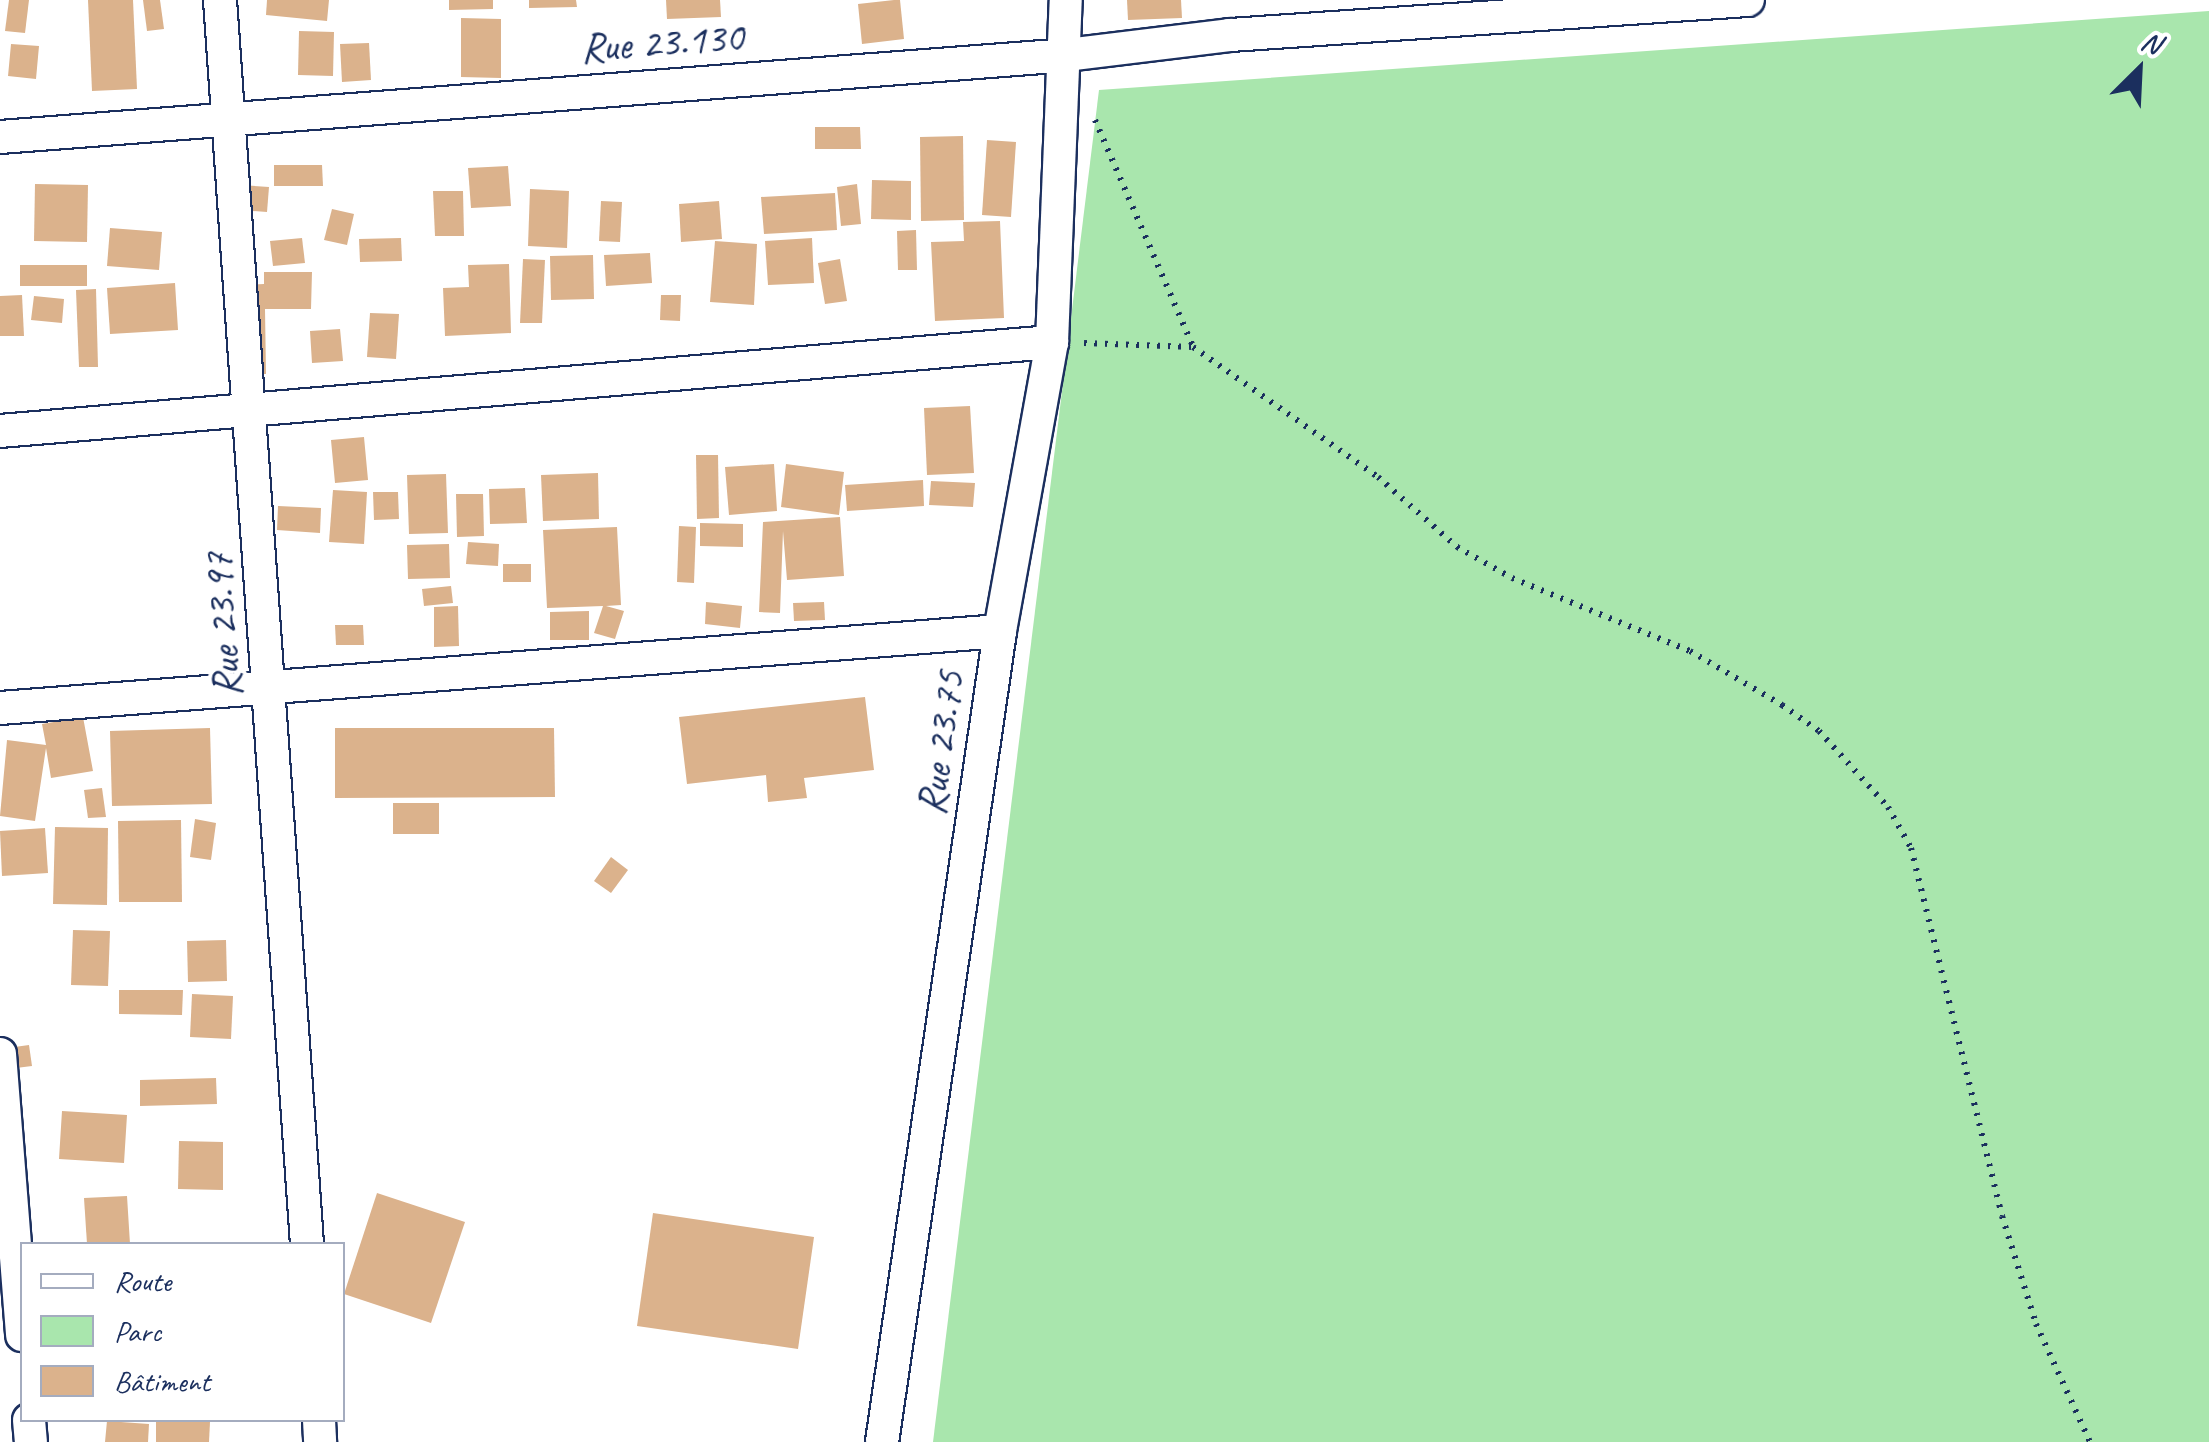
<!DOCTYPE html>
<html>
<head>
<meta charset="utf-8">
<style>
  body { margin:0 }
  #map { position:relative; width:2209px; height:1442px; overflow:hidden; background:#fff; font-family:Caveat,sans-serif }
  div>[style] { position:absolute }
  .green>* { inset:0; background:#a9e6ad }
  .building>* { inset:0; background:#dbb28c }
  .path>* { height:6px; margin-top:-3px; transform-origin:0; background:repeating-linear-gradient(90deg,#1b2f5e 0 2.5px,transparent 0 10.5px) }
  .roads { filter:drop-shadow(2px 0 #1b2f5e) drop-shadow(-2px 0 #1b2f5e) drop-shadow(0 2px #1b2f5e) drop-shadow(0 -2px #1b2f5e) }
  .minor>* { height:32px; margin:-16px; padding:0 16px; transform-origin:16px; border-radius:16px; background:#fff }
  span { translate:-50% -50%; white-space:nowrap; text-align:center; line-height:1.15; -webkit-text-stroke:8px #fff; paint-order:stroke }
  .street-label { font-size:42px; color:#1b2f5e }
  .legend { position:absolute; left:20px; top:1242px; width:325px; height:180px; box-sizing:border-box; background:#fff; border:2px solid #a4acbf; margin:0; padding:12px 18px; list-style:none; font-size:30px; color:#1b2f5e }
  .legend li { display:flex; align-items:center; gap:20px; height:50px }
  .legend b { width:50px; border:2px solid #a4acbf }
  .north { position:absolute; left:2089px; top:20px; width:100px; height:100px; -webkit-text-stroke:8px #fff; paint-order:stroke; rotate:24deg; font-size:28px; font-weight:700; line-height:40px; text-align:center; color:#1b2f5e }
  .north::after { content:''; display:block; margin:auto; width:35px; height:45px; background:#1b2f5e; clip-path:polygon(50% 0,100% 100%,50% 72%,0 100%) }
</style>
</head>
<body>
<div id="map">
  <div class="green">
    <i style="clip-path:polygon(2209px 11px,2209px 1442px,933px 1442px,1099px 90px)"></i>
  </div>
  <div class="building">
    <i style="clip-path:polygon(9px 0,29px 0,25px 33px,5px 31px)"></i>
    <i style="clip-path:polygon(88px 0,133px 0,137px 89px,92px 91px)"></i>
    <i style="clip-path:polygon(143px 0,160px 0,164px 29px,147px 31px)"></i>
    <i style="clip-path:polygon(267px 0,329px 0,327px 21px,266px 15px)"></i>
    <i style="clip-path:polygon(449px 0,493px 0,493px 9px,449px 10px)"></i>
    <i style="clip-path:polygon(529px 0,576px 0,577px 7px,529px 8px)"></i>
    <i style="clip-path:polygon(666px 0,720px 0,721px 17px,667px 19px)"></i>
    <i style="clip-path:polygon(894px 0,900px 0,904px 39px,862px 44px,858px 4px)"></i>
    <i style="clip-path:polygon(1127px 0,1181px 0,1182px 18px,1128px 20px)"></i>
    <i style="clip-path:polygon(461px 18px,501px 19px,501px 78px,461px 77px)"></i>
    <i style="clip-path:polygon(299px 31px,334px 32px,333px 76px,298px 75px)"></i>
    <i style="clip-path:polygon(369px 43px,371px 80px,342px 82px,340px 44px)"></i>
    <i style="clip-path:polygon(11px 44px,39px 46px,36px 79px,8px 76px)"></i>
    <i style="clip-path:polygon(815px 127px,860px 127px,861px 149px,815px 149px)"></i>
    <i style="clip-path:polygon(963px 136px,964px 220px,921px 221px,920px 137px)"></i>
    <i style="clip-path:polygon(987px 140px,1016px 142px,1011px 217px,982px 215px)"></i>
    <i style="clip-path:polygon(274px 165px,322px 165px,323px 186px,274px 186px)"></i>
    <i style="clip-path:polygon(508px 166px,511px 206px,471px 208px,468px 168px)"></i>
    <i style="clip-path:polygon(872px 180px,911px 181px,911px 220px,871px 219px)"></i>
    <i style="clip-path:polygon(35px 184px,88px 185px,87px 242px,34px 241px)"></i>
    <i style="clip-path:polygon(857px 184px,861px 224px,841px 226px,837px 187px)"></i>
    <i style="clip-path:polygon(240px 185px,269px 187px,267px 212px,239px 210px)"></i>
    <i style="clip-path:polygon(530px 189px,569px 191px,567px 248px,528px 246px)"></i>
    <i style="clip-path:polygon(433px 191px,463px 191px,464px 236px,435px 236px)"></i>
    <i style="clip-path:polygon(835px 193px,837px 230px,764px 234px,761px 197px)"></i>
    <i style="clip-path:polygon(601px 201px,622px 202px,620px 242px,599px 241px)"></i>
    <i style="clip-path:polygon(719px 201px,722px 239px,681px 242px,679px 204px)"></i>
    <i style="clip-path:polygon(332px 209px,354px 214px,347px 245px,324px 240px)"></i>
    <i style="clip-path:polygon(1000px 221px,1004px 318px,935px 321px,931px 242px,964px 241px,963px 222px)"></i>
    <i style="clip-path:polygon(110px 228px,162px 232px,159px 270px,107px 266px)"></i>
    <i style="clip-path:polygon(916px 230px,917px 270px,898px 270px,897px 231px)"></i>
    <i style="clip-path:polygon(302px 238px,305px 263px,273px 266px,270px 241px)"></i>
    <i style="clip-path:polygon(401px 238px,402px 261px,360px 262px,359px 239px)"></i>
    <i style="clip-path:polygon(812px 238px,814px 283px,768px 285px,765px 241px)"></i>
    <i style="clip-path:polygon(715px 241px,757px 244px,754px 305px,710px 302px)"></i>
    <i style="clip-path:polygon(650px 253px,652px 283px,606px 286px,604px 255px)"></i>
    <i style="clip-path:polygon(593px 255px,594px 299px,551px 300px,550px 256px)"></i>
    <i style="clip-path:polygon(523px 259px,545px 260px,542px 323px,520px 323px)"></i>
    <i style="clip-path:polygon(840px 259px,847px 301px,825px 304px,818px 263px)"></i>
    <i style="clip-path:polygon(509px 264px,511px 333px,445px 336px,443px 288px,469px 287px,468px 265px)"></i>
    <i style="clip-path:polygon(20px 265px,87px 265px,87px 286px,20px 286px)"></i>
    <i style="clip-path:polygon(264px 272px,312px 272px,311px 309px,265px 309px,266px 374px,241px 374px,239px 285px,264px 284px)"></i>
    <i style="clip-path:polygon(175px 283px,178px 330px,110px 334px,107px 288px)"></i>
    <i style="clip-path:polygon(96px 289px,98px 367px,79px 367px,76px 290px)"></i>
    <i style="clip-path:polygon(22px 295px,24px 336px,0 336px,0 296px)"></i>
    <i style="clip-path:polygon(661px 295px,681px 295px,680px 321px,660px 320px)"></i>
    <i style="clip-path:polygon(34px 296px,64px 299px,62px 323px,31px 320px)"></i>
    <i style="clip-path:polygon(370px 313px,399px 314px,396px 359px,367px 357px)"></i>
    <i style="clip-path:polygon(340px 329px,343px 361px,312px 363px,310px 331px)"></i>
    <i style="clip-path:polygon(970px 406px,974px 473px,927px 475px,924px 408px)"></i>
    <i style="clip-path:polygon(364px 437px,368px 480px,335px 483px,331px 440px)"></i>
    <i style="clip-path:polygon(696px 455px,718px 455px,719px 518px,697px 519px)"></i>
    <i style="clip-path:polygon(774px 464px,777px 511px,729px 515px,725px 467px)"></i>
    <i style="clip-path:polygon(786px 464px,844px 472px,839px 515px,781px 507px)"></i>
    <i style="clip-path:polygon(598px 473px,599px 519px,543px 521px,541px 475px)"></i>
    <i style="clip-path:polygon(446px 474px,448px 533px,409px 534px,407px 475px)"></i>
    <i style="clip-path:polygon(923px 480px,924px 506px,847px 511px,845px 485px)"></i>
    <i style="clip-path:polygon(931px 481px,975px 483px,973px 507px,929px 505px)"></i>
    <i style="clip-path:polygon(525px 488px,527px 523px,490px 524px,489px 489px)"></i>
    <i style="clip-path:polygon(333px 490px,367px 492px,364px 544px,329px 542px)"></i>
    <i style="clip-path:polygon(373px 492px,398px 492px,399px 519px,374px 520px)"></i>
    <i style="clip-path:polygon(456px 494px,483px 494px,484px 536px,457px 537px)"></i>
    <i style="clip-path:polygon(278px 506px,321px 508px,320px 533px,277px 530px)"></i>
    <i style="clip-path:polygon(840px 517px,844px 576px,787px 580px,783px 531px,780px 613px,759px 612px,763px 522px)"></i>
    <i style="clip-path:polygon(700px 523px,743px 524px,743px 547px,700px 546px)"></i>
    <i style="clip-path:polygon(679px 526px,696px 527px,694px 583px,677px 582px)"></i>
    <i style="clip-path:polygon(617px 527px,621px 605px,606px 606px,624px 611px,615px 639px,594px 633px,603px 606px,547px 608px,543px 530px)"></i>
    <i style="clip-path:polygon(468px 542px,499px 544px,498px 566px,466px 564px)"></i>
    <i style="clip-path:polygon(449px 544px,450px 578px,408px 579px,407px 545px)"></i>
    <i style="clip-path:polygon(503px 564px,531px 564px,531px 582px,503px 582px)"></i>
    <i style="clip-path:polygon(451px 586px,453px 603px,424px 606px,422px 589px)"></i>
    <i style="clip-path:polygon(706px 602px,742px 606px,740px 628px,705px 624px)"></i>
    <i style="clip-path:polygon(824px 602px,825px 620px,794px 621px,793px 603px)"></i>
    <i style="clip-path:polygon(458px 606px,459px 646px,434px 647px,434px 607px)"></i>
    <i style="clip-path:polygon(589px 611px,589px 640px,550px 640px,550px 612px)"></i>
    <i style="clip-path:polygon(335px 625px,363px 625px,364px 645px,336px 645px)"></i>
    <i style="clip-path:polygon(865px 697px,874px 770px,804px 778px,807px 798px,768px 802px,766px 775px,687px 784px,679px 717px)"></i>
    <i style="clip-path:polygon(83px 717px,93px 771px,51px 778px,46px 748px,35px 821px,0 816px,7px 740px,46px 745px,42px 724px)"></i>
    <i style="clip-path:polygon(210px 728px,212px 804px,112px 806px,110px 731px)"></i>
    <i style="clip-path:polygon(335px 728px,554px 728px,555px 797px,335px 798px)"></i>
    <i style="clip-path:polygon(102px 788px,106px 817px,88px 818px,84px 790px)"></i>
    <i style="clip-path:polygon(393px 803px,439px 803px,439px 834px,393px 834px)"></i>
    <i style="clip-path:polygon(195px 819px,216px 823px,211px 860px,190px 857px)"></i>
    <i style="clip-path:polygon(181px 820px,182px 902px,119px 902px,118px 821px)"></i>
    <i style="clip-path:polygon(55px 827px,108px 828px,107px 905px,53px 904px)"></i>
    <i style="clip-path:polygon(45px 828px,48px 873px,2px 876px,0 831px)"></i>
    <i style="clip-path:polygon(611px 857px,628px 870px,611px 893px,594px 881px)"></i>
    <i style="clip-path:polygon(73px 930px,110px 931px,108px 986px,71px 985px)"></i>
    <i style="clip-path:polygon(226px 940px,227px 981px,188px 982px,187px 941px)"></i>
    <i style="clip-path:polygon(119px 990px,183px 990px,182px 1015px,119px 1014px)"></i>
    <i style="clip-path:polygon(192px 994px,233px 996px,231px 1039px,190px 1037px)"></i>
    <i style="clip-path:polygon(29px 1045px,32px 1066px,0 1070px,0 1049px)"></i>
    <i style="clip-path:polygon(216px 1078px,217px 1104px,140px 1106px,140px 1080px)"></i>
    <i style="clip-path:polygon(62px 1111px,127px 1115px,124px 1163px,59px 1159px)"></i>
    <i style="clip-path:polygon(179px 1141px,223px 1142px,223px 1190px,178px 1189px)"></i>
    <i style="clip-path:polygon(377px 1193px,465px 1222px,431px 1323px,344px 1294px)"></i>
    <i style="clip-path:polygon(127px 1196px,130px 1244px,87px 1244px,84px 1198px)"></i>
    <i style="clip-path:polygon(653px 1213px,814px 1237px,798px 1349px,637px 1326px)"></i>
    <i style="clip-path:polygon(107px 1421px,149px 1424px,148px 1442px,105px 1442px)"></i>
    <i style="clip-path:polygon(156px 1421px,210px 1422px,209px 1442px,156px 1442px)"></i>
  </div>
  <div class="path">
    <i style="left:1095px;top:120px;width:247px;rotate:66.6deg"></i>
    <i style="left:1193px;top:347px;width:226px;rotate:35.1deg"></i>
    <i style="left:1378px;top:477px;width:106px;rotate:41.5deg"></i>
    <i style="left:1457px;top:547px;width:63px;rotate:29.4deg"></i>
    <i style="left:1512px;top:578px;width:192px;rotate:22.3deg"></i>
    <i style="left:1690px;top:651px;width:107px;rotate:30.4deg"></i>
    <i style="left:1782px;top:705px;width:45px;rotate:35.1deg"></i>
    <i style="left:1819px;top:731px;width:103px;rotate:47.8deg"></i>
    <i style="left:1888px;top:807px;width:47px;rotate:60.7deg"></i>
    <i style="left:1911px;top:848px;width:379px;rotate:76.1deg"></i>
    <i style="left:2002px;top:1216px;width:113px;rotate:72.5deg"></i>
    <i style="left:2036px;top:1324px;width:130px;rotate:65.4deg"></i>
    <i style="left:1084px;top:343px;width:109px;rotate:2.1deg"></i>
  </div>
  <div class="roads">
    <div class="minor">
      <i style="left:220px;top:0;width:1247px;rotate:86deg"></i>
      <i style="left:0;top:137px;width:1070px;rotate:-4.39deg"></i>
      <i style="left:1067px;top:55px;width:164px;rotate:-7deg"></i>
      <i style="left:1230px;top:35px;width:519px;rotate:-3.87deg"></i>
      <i style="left:0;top:431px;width:1056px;rotate:-4.84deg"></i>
      <i style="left:0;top:708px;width:1003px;rotate:-4.4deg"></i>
      <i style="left:0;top:1054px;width:282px;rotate:85.5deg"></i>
      <i style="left:29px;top:1420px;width:22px;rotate:85deg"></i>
      <i style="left:319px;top:1420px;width:22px;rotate:87deg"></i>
      <i style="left:882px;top:1442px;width:820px;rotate:-81.72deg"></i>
      <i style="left:1000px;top:631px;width:294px;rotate:-79.8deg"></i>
      <i style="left:1052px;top:342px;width:342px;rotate:-87.7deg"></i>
    </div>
  </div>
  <div class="street-label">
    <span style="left:662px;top:43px;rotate:-4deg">Rue 23.130</span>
    <span style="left:223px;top:625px;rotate:-94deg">Rue 23.97</span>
    <span style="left:941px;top:743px;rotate:-82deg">Rue 23.75</span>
  </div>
  <ul class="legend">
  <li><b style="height:12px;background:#fff"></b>Route</li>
  <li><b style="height:28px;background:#a9e6ad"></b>Parc</li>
  <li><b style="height:28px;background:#dbb28c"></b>Bâtiment</li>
  </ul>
  <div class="north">N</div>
</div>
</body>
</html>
